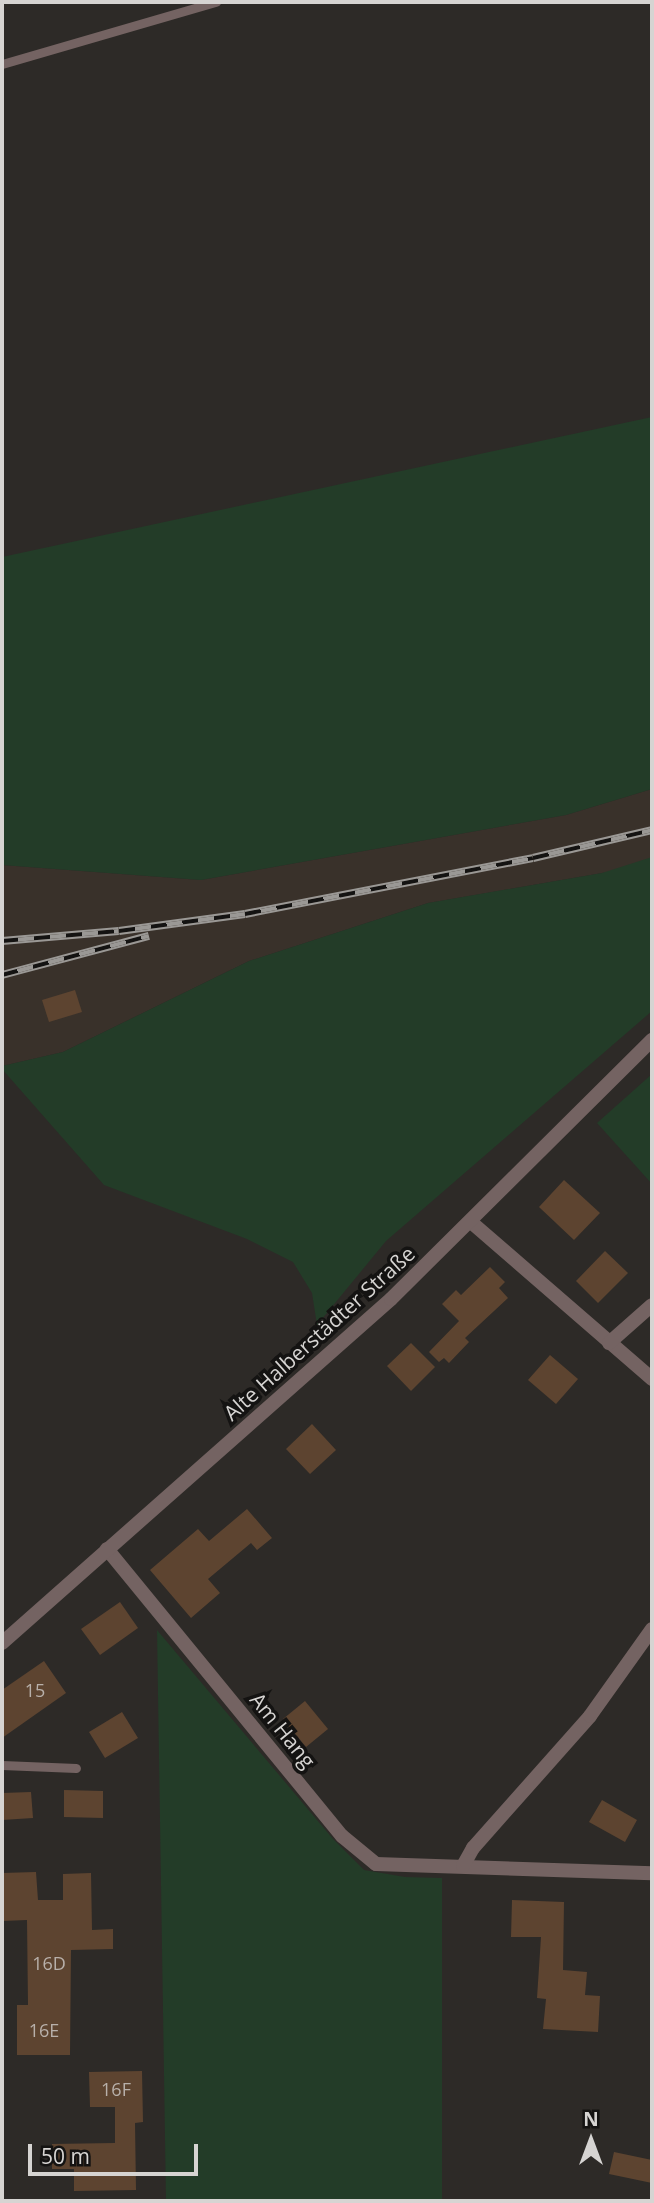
<!DOCTYPE html>
<html>
<head>
<meta charset="utf-8">
<style>
  body { margin:0 }
  #map { position:relative; width:654px; height:2203px; overflow:hidden; background:#2d2a27; font-family:"Open Sans",sans-serif }
  div>[style] { position:absolute }
  .built>* { inset:0; background:#39312a }
  .green>* { inset:0; background:#233c28 }
  .building>* { inset:0; background:#5d4430 }
  .service>* { height:9px; margin:-4.5px; padding:0 4.5px; transform-origin:4.5px; border-radius:4.5px; background:#746362 }
  .minor>* { height:14px; margin:-7px; padding:0 7px; transform-origin:7px; border-radius:7px; background:#746362 }
  .rail>* { height:8px; margin-top:-4px; transform-origin:0; background:repeating-linear-gradient(90deg,#141312 0 16px,#9a9895 0 32px); box-sizing:border-box; border-block:2px solid #9a9895 }
  span { translate:-50% -50%; white-space:nowrap; text-align:center; line-height:1.15; -webkit-text-stroke:7px #141312; paint-order:stroke }
  .number-label { font-size:18px; color:#b8b0aa }
  .number-label span { -webkit-text-stroke-width:0 }
  .street-label { font-size:21px; color:#d6d4d2 }
  .frame { position:absolute; inset:0; border:4px solid #d6d4d2; pointer-events:none }
  .north { position:absolute; left:556px; top:2105px; width:70px; height:70px; -webkit-text-stroke:5px #141312; paint-order:stroke; rotate:0deg; font-size:19px; font-weight:700; line-height:28px; text-align:center; color:#d6d4d2 }
  .north::after { content:''; display:block; margin:auto; width:24px; height:32px; background:#d6d4d2; clip-path:polygon(50% 0,100% 100%,50% 72%,0 100%) }
  .scale { position:absolute; left:28px; top:2144px; width:170px; height:32px; box-sizing:border-box; border:4px solid #d6d4d2; border-top:0; padding-left:9px; font-size:21px; line-height:24px; white-space:nowrap; color:#d6d4d2; -webkit-text-stroke:5px #141312; paint-order:stroke }
</style>
</head>
<body>
<div id="map">
  <div class="built">
    <i style="clip-path:polygon(652px 789px,652px 858px,608px 872px,428px 903px,249px 961px,63px 1052px,2px 1066px,2px 865px,201px 880px,566px 815px)"></i>
  </div>
  <div class="green">
    <i style="clip-path:polygon(652px 417px,652px 789px,566px 815px,201px 880px,2px 865px,2px 557px)"></i>
    <i style="clip-path:polygon(652px 857px,652px 1011px,386px 1241px,317px 1325px,312px 1293px,293px 1262px,247px 1239px,104px 1185px,2px 1069px,2px 1066px,63px 1052px,249px 961px,428px 903px,602px 873px)"></i>
    <i style="clip-path:polygon(652px 1074px,652px 1184px,597px 1123px)"></i>
    <i style="clip-path:polygon(157px 1630px,333px 1839px,364px 1870px,405px 1877px,442px 1878px,442px 2201px,166px 2201px)"></i>
  </div>
  <div class="building">
    <i style="clip-path:polygon(75px 990px,82px 1012px,49px 1022px,42px 1000px)"></i>
    <i style="clip-path:polygon(564px 1180px,600px 1213px,574px 1240px,539px 1207px)"></i>
    <i style="clip-path:polygon(605px 1251px,628px 1273px,598px 1303px,576px 1281px)"></i>
    <i style="clip-path:polygon(490px 1267px,505px 1282px,499px 1288px,508px 1298px,465px 1338px,469px 1342px,449px 1363px,444px 1358px,439px 1362px,429px 1352px,459px 1321px,442px 1304px,456px 1290px,461px 1295px)"></i>
    <i style="clip-path:polygon(411px 1343px,435px 1367px,411px 1391px,387px 1366px)"></i>
    <i style="clip-path:polygon(550px 1355px,578px 1379px,556px 1404px,528px 1380px)"></i>
    <i style="clip-path:polygon(312px 1424px,336px 1450px,310px 1474px,286px 1449px)"></i>
    <i style="clip-path:polygon(247px 1509px,272px 1538px,257px 1550px,251px 1543px,208px 1579px,220px 1593px,191px 1618px,150px 1570px,198px 1529px,209px 1541px)"></i>
    <i style="clip-path:polygon(120px 1602px,138px 1628px,100px 1655px,81px 1629px)"></i>
    <i style="clip-path:polygon(44px 1661px,66px 1693px,2px 1738px,2px 1690px)"></i>
    <i style="clip-path:polygon(305px 1701px,328px 1729px,306px 1747px,283px 1719px)"></i>
    <i style="clip-path:polygon(122px 1712px,138px 1738px,105px 1758px,89px 1732px)"></i>
    <i style="clip-path:polygon(64px 1790px,103px 1791px,103px 1818px,64px 1817px)"></i>
    <i style="clip-path:polygon(31px 1792px,33px 1818px,2px 1820px,2px 1793px)"></i>
    <i style="clip-path:polygon(602px 1800px,637px 1820px,625px 1842px,589px 1822px)"></i>
    <i style="clip-path:polygon(36px 1872px,38px 1900px,63px 1900px,63px 1874px,91px 1873px,92px 1930px,113px 1929px,113px 1949px,71px 1950px,70px 2055px,17px 2055px,17px 2005px,28px 2005px,27px 1920px,2px 1921px,2px 1873px)"></i>
    <i style="clip-path:polygon(512px 1900px,564px 1902px,563px 1970px,587px 1972px,585px 1995px,600px 1996px,598px 2032px,543px 2029px,546px 1999px,537px 1998px,541px 1937px,511px 1937px)"></i>
    <i style="clip-path:polygon(142px 2071px,143px 2122px,135px 2123px,136px 2190px,74px 2191px,74px 2169px,52px 2169px,52px 2144px,115px 2143px,115px 2107px,90px 2107px,89px 2072px)"></i>
    <i style="clip-path:polygon(614px 2152px,652px 2160px,652px 2183px,609px 2174px)"></i>
  </div>
  <div class="service">
    <i style="left:2px;top:64px;width:223px;rotate:-16.2deg"></i>
    <i style="left:2px;top:1765px;width:74px;rotate:2.3deg"></i>
  </div>
  <div class="minor">
    <i style="left:471px;top:1222px;width:240px;rotate:40.9deg"></i>
    <i style="left:609px;top:1343px;width:57px;rotate:-41.5deg"></i>
    <i style="left:107px;top:1549px;width:371px;rotate:50.7deg"></i>
    <i style="left:342px;top:1836px;width:44px;rotate:39.5deg"></i>
    <i style="left:376px;top:1864px;width:276px;rotate:1.9deg"></i>
    <i style="left:2px;top:1643px;width:519px;rotate:-41.49deg"></i>
    <i style="left:391px;top:1299px;width:368px;rotate:-44.8deg"></i>
    <i style="left:463px;top:1866px;width:21px;rotate:-61deg"></i>
    <i style="left:473px;top:1848px;width:176px;rotate:-48.4deg"></i>
    <i style="left:590px;top:1716px;width:107px;rotate:-54.5deg"></i>
  </div>
  <div class="rail">
    <i style="left:2px;top:941px;width:117px;rotate:-4.9deg"></i>
    <i style="left:119px;top:931px;width:127px;rotate:-7.7deg"></i>
    <i style="left:245px;top:914px;width:293px;rotate:-11deg"></i>
    <i style="left:533px;top:858px;width:122px;rotate:-13.2deg"></i>
    <i style="left:2px;top:975px;width:152px;rotate:-14.9deg"></i>
  </div>
  <div class="number-label">
    <span style="left:35px;top:1690px">15</span>
    <span style="left:49px;top:1963px">16D</span>
    <span style="left:44px;top:2030px">16E</span>
    <span style="left:116px;top:2089px">16F</span>
  </div>
  <div class="street-label">
    <span style="left:319px;top:1333px;rotate:-42deg">Alte Halberstädter Straße</span>
    <span style="left:283px;top:1730px;rotate:51deg">Am Hang</span>
  </div>
  <div class="frame"></div>
  <div class="north">N</div>
  <div class="scale">50 m</div>
</div>
</body>
</html>
